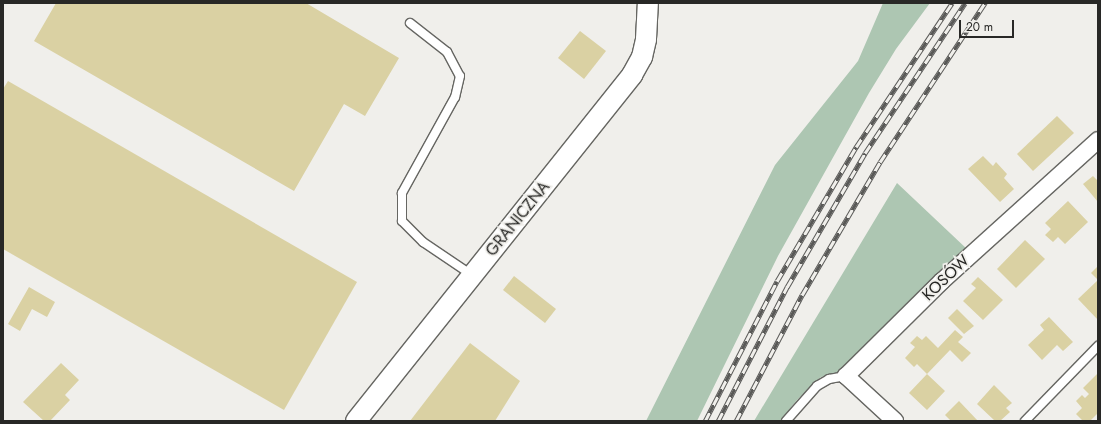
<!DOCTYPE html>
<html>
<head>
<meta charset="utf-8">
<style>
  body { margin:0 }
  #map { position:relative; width:1101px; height:424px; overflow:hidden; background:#f0efeb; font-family:Jost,sans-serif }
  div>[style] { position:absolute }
  .green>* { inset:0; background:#adc6b2 }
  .building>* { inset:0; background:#dad1a3 }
  .roads { filter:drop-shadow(1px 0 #666662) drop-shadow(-1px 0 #666662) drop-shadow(0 1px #666662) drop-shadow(0 -1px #666662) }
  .service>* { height:8px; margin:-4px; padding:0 4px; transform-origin:4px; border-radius:4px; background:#fff }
  .minor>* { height:16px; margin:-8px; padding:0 8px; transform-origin:8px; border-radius:8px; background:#fff }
  .tertiary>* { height:20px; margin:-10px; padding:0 10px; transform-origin:10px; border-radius:10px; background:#fff }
  .rail>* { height:4.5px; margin-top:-2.25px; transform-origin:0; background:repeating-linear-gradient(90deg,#f0efeb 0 9px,#595957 0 18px); box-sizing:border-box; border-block:1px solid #595957 }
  span { translate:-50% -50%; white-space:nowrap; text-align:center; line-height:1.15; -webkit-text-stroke:3.5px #f0efeb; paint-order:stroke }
  .street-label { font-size:16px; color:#282826 }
  .frame { position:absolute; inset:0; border:4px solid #282826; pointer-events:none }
  .scale { position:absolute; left:959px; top:20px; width:55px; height:18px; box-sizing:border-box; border:2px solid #282826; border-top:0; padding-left:5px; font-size:12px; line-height:14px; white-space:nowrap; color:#282826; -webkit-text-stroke:3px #f0efeb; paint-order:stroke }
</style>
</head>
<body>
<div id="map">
  <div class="green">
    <i style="clip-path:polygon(883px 3px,930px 3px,896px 49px,869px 93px,778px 256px,697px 421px,646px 421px,775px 165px,858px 61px)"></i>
    <i style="clip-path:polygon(897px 183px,968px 250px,844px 371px,821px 377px,797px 400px,780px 421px,754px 421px)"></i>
  </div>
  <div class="building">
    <i style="clip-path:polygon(56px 3px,306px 3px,399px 58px,365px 116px,344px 104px,294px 191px,34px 41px)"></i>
    <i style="clip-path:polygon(580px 31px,606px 51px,584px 79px,558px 58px)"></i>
    <i style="clip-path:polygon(8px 81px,357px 282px,284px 410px,3px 249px,3px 89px)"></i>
    <i style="clip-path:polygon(1057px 116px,1074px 133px,1033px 171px,1017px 154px)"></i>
    <i style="clip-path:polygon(983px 156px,993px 166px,996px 162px,1007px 174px,1004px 178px,1014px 189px,1000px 202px,968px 169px)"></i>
    <i style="clip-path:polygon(1093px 176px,1098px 181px,1098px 202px,1083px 184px)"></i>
    <i style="clip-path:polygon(1068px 201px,1088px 222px,1065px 244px,1058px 237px,1053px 242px,1045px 235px,1051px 229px,1045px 223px)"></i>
    <i style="clip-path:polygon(1025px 240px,1045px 259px,1016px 288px,997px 269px)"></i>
    <i style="clip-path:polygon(1098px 266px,1098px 280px,1091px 273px)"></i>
    <i style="clip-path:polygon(514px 276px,556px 309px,545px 323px,503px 290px)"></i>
    <i style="clip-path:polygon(978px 277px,1003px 300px,983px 320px,963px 301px,976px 288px,971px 284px)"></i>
    <i style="clip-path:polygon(1098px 280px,1098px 320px,1078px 299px)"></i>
    <i style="clip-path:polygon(29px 287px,55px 302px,47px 317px,32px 309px,20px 331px,8px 324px)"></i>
    <i style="clip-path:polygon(957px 309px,974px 326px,964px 334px,948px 318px)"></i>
    <i style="clip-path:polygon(1049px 317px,1073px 342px,1063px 351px,1057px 345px,1042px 360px,1028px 345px,1044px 330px,1040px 325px)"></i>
    <i style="clip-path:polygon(955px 330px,963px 337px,958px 342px,971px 353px,962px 362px,950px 350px,927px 374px,945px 391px,927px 410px,909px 393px,927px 374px,917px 364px,914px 367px,905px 358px,915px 347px,910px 343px,917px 336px,922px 340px,926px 336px,938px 348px)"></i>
    <i style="clip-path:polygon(470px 343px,520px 381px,495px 421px,410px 421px)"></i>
    <i style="clip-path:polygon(61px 363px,79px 380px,65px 395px,70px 400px,50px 421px,44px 421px,23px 402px)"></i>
    <i style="clip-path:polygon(1098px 373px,1098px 413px,1090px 421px,1083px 421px,1076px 414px,1082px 408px,1076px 401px,1082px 395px,1085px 398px,1089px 394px,1083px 388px)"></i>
    <i style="clip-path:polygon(994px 385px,1012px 403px,1006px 408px,1010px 412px,1000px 421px,995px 421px,977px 404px)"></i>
    <i style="clip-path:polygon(959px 401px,978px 421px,951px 421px,945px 415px)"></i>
  </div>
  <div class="roads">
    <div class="service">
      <i style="left:410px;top:23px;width:47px;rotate:38.1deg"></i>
      <i style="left:447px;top:52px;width:27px;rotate:62deg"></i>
      <i style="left:460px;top:76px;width:22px;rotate:103deg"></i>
      <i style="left:455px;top:97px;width:110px;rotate:118.9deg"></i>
      <i style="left:402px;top:193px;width:28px;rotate:90deg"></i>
      <i style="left:402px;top:221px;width:30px;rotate:45deg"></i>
      <i style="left:423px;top:242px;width:59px;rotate:34deg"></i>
      <i style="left:786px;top:421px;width:47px;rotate:-48.5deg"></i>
      <i style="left:817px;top:386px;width:14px;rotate:-30deg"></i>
      <i style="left:829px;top:379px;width:17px;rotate:-10deg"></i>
      <i style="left:1025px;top:421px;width:105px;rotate:-45.8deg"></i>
    </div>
    <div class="minor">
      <i style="left:895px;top:421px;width:67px;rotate:-137.4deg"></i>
      <i style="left:846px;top:376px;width:135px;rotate:-44.7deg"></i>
      <i style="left:942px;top:281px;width:210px;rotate:-42.1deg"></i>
    </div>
    <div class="tertiary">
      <i style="left:356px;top:421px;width:443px;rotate:-51.4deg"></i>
      <i style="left:632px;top:75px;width:21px;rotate:-61deg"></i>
      <i style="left:642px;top:57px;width:18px;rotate:-77deg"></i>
      <i style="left:646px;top:39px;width:36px;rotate:-87deg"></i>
    </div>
  </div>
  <div class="rail">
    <i style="left:705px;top:421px;width:157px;rotate:-62.8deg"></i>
    <i style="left:777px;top:281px;width:156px;rotate:-59.5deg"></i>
    <i style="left:856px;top:147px;width:173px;rotate:-56.3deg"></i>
    <i style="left:718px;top:421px;width:151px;rotate:-62.8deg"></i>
    <i style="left:787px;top:287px;width:155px;rotate:-59.8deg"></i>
    <i style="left:865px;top:153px;width:180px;rotate:-56.3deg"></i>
    <i style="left:736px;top:421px;width:142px;rotate:-62.4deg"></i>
    <i style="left:802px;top:295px;width:154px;rotate:-59.6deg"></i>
    <i style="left:880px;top:162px;width:191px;rotate:-56.6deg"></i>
  </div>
  <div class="street-label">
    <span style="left:518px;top:219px;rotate:-51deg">GRANICZNA</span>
    <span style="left:946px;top:278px;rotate:-44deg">KOSÓW</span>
  </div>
  <div class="frame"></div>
  <div class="scale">20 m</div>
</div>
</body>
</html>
